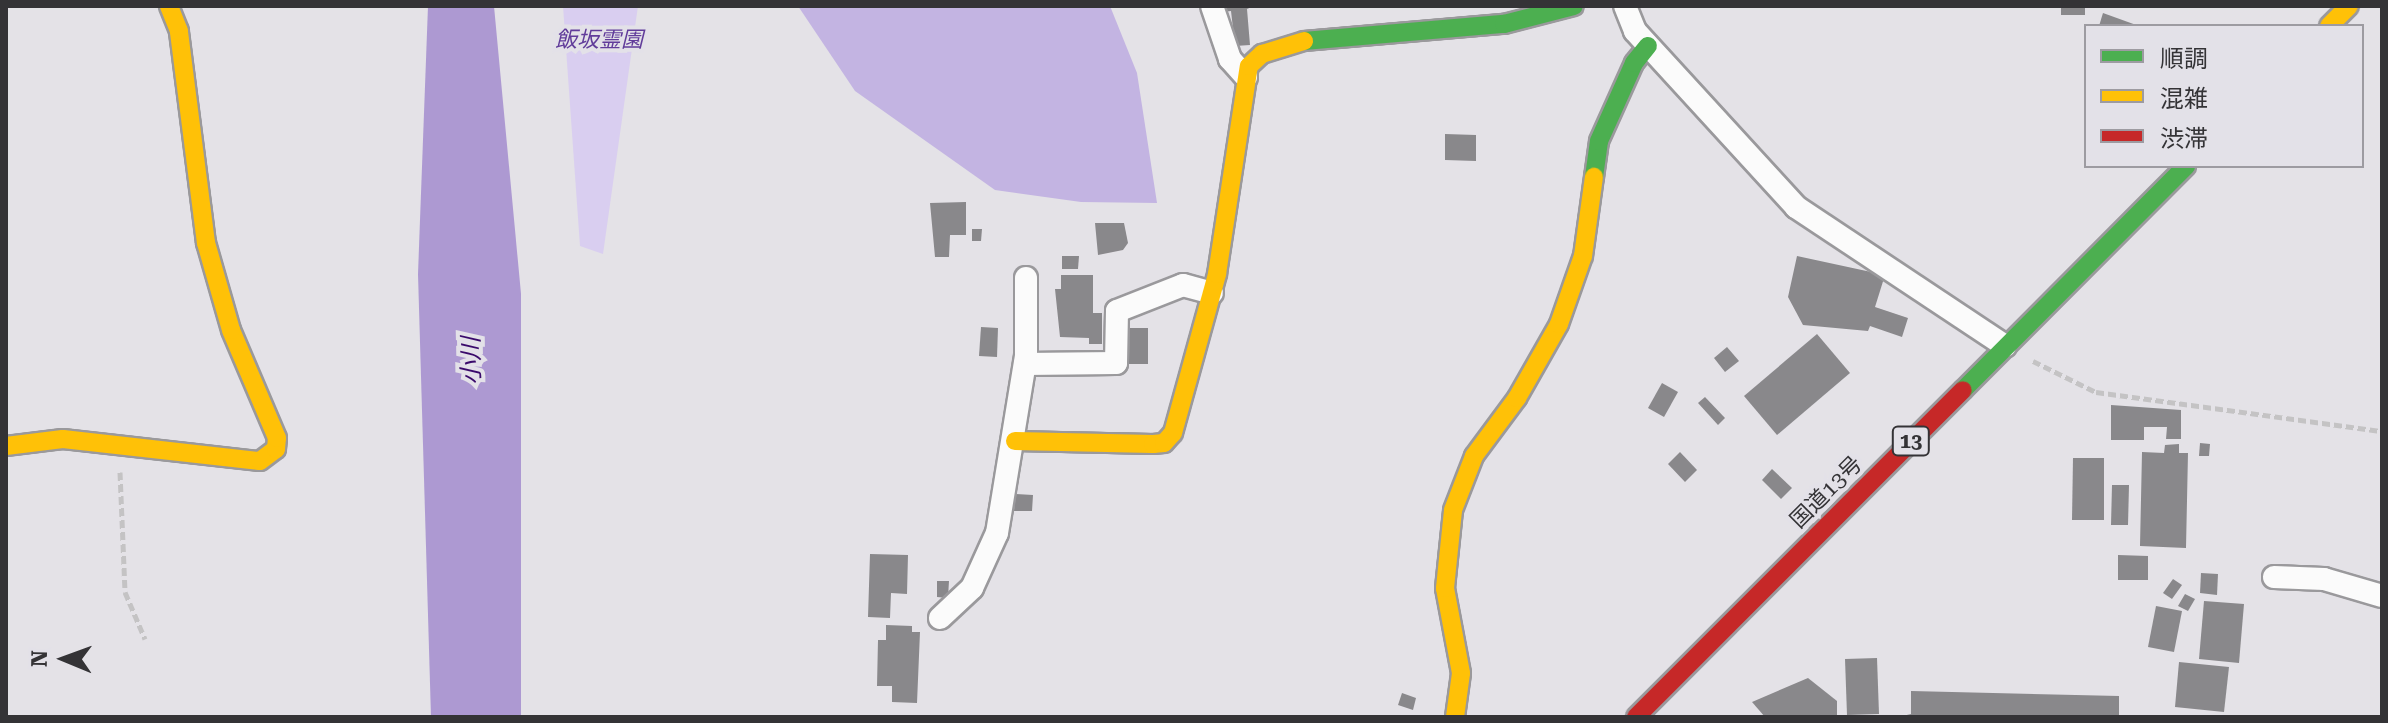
<!DOCTYPE html>
<html>
<head>
<meta charset="utf-8">
<style>
  body { margin:0 }
  #map { position:relative; width:2388px; height:723px; overflow:hidden; background:#e4e2e7; font-family:"Roboto Serif","Noto Sans JP",serif }
  div>[style] { position:absolute }
  .green>* { inset:0; background:#d9cef0 }
  .forest>* { inset:0; background:#c3b4e2 }
  .water>* { inset:0; background:#ad99d2 }
  .building>* { inset:0; background:#89888b }
  .path>* { height:5px; margin-top:-2.5px; transform-origin:0; background:repeating-linear-gradient(90deg,#c4c3c4 0 8px,transparent 0 12px) }
  .roads { filter:drop-shadow(2px 0 #9a999c) drop-shadow(-2px 0 #9a999c) drop-shadow(0 2px #9a999c) drop-shadow(0 -2px #9a999c) }
  .street>* { height:22px; margin:-11px; padding:0 11px; transform-origin:11px; border-radius:11px; background:#fbfbfb }
  .fast>* { height:18px; margin:-9px; padding:0 9px; transform-origin:9px; border-radius:9px; background:#4caf50 }
  .slow>* { height:18px; margin:-9px; padding:0 9px; transform-origin:9px; border-radius:9px; background:#ffc107 }
  .jam>* { height:18px; margin:-9px; padding:0 9px; transform-origin:9px; border-radius:9px; background:#c62828 }
  span { translate:-50% -50%; white-space:nowrap; text-align:center; line-height:1.15; -webkit-text-stroke:8px #e3e1e8; paint-order:stroke }
  .shield-label span { padding:2px 6px; background:#e3e1e8; border:2px solid; border-radius:6px; -webkit-text-stroke-width:0 }
  .shield-label { font-size:20px; color:#343336; font-weight:700 }
  .park-label { font-size:22px; color:#613c9a; font-style:italic }
  .street-label { font-size:22px; color:#343336 }
  .water-label { font-size:24px; color:#3a0a6b; font-style:italic }
  .frame { position:absolute; inset:0; border:8px solid #343336; pointer-events:none }
  .legend { position:absolute; left:2084px; top:24px; width:280px; height:144px; box-sizing:border-box; background:#e3e1e8; border:2px solid #9d9ba1; margin:0; padding:10px 14px; list-style:none; font-size:24px; color:#343336 }
  .legend li { display:flex; align-items:center; gap:16px; height:40px }
  .legend b { width:40px; border:2px solid #9d9ba1 }
  .north { position:absolute; left:24px; top:619px; width:80px; height:80px; -webkit-text-stroke:6px #e3e1e8; paint-order:stroke; rotate:271deg; font-size:22px; font-weight:700; line-height:32px; text-align:center; color:#343336 }
  .north::after { content:''; display:block; margin:auto; width:28px; height:36px; background:#343336; clip-path:polygon(50% 0,100% 100%,50% 72%,0 100%) }
</style>
</head>
<body>
<div id="map">
  <div class="green">
    <i style="clip-path:polygon(563px 6px,638px 6px,603px 254px,580px 246px)"></i>
  </div>
  <div class="forest">
    <i style="clip-path:polygon(798px 6px,1110px 6px,1137px 73px,1157px 203px,1081px 202px,995px 190px,855px 91px)"></i>
  </div>
  <div class="water">
    <i style="clip-path:polygon(428px 6px,494px 6px,521px 294px,521px 717px,431px 717px,418px 274px)"></i>
  </div>
  <div class="building">
    <i style="clip-path:polygon(1222px 6px,1254px 6px,1247px 9px,1250px 45px,1235px 46px,1231px 11px,1223px 12px)"></i>
    <i style="clip-path:polygon(2061px 6px,2085px 6px,2085px 15px,2061px 15px)"></i>
    <i style="clip-path:polygon(2103px 13px,2139px 26px,2099px 26px)"></i>
    <i style="clip-path:polygon(1445px 134px,1476px 135px,1476px 161px,1445px 160px)"></i>
    <i style="clip-path:polygon(966px 202px,966px 235px,950px 235px,949px 257px,935px 257px,930px 203px)"></i>
    <i style="clip-path:polygon(1095px 223px,1124px 223px,1128px 243px,1123px 250px,1098px 255px)"></i>
    <i style="clip-path:polygon(972px 229px,982px 229px,981px 241px,972px 241px)"></i>
    <i style="clip-path:polygon(1062px 256px,1079px 256px,1078px 269px,1062px 269px)"></i>
    <i style="clip-path:polygon(1797px 256px,1885px 275px,1875px 307px,1908px 318px,1902px 337px,1870px 326px,1868px 331px,1803px 325px,1788px 297px)"></i>
    <i style="clip-path:polygon(1061px 275px,1093px 275px,1093px 313px,1102px 313px,1102px 344px,1089px 344px,1089px 338px,1060px 337px,1055px 289px,1061px 289px)"></i>
    <i style="clip-path:polygon(981px 327px,998px 328px,997px 357px,979px 356px)"></i>
    <i style="clip-path:polygon(1128px 328px,1148px 328px,1148px 364px,1128px 364px)"></i>
    <i style="clip-path:polygon(1817px 334px,1850px 373px,1777px 435px,1744px 396px)"></i>
    <i style="clip-path:polygon(1727px 347px,1739px 361px,1725px 372px,1714px 358px)"></i>
    <i style="clip-path:polygon(1662px 383px,1678px 392px,1664px 417px,1648px 408px)"></i>
    <i style="clip-path:polygon(1705px 397px,1725px 418px,1718px 425px,1698px 403px)"></i>
    <i style="clip-path:polygon(2111px 405px,2181px 410px,2181px 439px,2166px 439px,2167px 427px,2144px 427px,2144px 440px,2111px 440px)"></i>
    <i style="clip-path:polygon(2200px 443px,2210px 444px,2209px 456px,2199px 456px)"></i>
    <i style="clip-path:polygon(2179px 444px,2179px 453px,2188px 453px,2186px 548px,2140px 546px,2142px 452px,2164px 453px,2165px 445px)"></i>
    <i style="clip-path:polygon(1680px 452px,1697px 470px,1685px 482px,1668px 464px)"></i>
    <i style="clip-path:polygon(2073px 458px,2104px 458px,2104px 520px,2072px 520px)"></i>
    <i style="clip-path:polygon(1772px 469px,1792px 488px,1781px 499px,1762px 480px)"></i>
    <i style="clip-path:polygon(2112px 485px,2129px 485px,2128px 525px,2111px 525px)"></i>
    <i style="clip-path:polygon(1015px 494px,1033px 495px,1032px 511px,1014px 511px)"></i>
    <i style="clip-path:polygon(870px 554px,908px 555px,907px 594px,891px 593px,890px 618px,868px 617px)"></i>
    <i style="clip-path:polygon(2118px 555px,2148px 556px,2148px 580px,2118px 580px)"></i>
    <i style="clip-path:polygon(2201px 573px,2218px 574px,2217px 595px,2200px 593px)"></i>
    <i style="clip-path:polygon(2173px 579px,2182px 585px,2172px 599px,2163px 593px)"></i>
    <i style="clip-path:polygon(937px 581px,949px 581px,948px 598px,937px 597px)"></i>
    <i style="clip-path:polygon(2185px 594px,2195px 599px,2188px 611px,2178px 606px)"></i>
    <i style="clip-path:polygon(2204px 601px,2244px 604px,2239px 663px,2199px 659px)"></i>
    <i style="clip-path:polygon(2156px 606px,2182px 611px,2174px 652px,2148px 647px)"></i>
    <i style="clip-path:polygon(886px 625px,912px 626px,912px 632px,920px 632px,917px 703px,892px 702px,892px 686px,877px 686px,878px 640px,886px 640px)"></i>
    <i style="clip-path:polygon(1877px 658px,1879px 714px,1847px 715px,1845px 659px)"></i>
    <i style="clip-path:polygon(2179px 662px,2229px 667px,2224px 712px,2175px 707px)"></i>
    <i style="clip-path:polygon(1808px 678px,1837px 701px,1837px 717px,1765px 717px,1752px 702px)"></i>
    <i style="clip-path:polygon(1911px 691px,2119px 696px,2119px 717px,1898px 717px,1911px 714px)"></i>
    <i style="clip-path:polygon(1402px 693px,1416px 698px,1413px 710px,1398px 705px)"></i>
  </div>
  <div class="path">
    <i style="left:2033px;top:361px;width:70px;rotate:26.2deg"></i>
    <i style="left:2096px;top:392px;width:289px;rotate:7.8deg"></i>
    <i style="left:120px;top:472px;width:120px;rotate:87.6deg"></i>
    <i style="left:125px;top:592px;width:51px;rotate:66.9deg"></i>
  </div>
  <div class="roads">
    <div class="street">
      <i style="left:1212px;top:6px;width:56px;rotate:71.2deg"></i>
      <i style="left:1230px;top:59px;width:24px;rotate:48deg"></i>
      <i style="left:1625px;top:6px;width:27px;rotate:68deg"></i>
      <i style="left:1635px;top:31px;width:239px;rotate:47.5deg"></i>
      <i style="left:1796px;top:207px;width:251px;rotate:33.6deg"></i>
      <i style="left:1025px;top:364px;width:91px;rotate:-0.6deg"></i>
      <i style="left:1116px;top:363px;width:52px;rotate:-88.9deg"></i>
      <i style="left:1117px;top:311px;width:71px;rotate:-21.5deg"></i>
      <i style="left:1183px;top:285px;width:30px;rotate:15deg"></i>
      <i style="left:2274px;top:577px;width:50px;rotate:2.3deg"></i>
      <i style="left:2324px;top:579px;width:60px;rotate:16.3deg"></i>
      <i style="left:940px;top:618px;width:44px;rotate:-43.2deg"></i>
      <i style="left:972px;top:588px;width:60px;rotate:-65.6deg"></i>
      <i style="left:997px;top:533px;width:179px;rotate:-80.7deg"></i>
      <i style="left:1026px;top:356px;width:78px;rotate:-90deg"></i>
    </div>
    <div class="fast">
      <i style="left:1304px;top:41px;width:201px;rotate:-4.9deg"></i>
      <i style="left:1504px;top:24px;width:72px;rotate:-14.4deg"></i>
      <i style="left:1594px;top:177px;width:36px;rotate:-82deg"></i>
      <i style="left:1599px;top:141px;width:85px;rotate:-65.8deg"></i>
      <i style="left:1634px;top:63px;width:22px;rotate:-51deg"></i>
      <i style="left:1963px;top:390px;width:316px;rotate:-45.1deg"></i>
    </div>
    <div class="slow">
      <i style="left:2329px;top:26px;width:28px;rotate:-45deg"></i>
      <i style="left:1015px;top:441px;width:138px;rotate:1.2deg"></i>
      <i style="left:1153px;top:444px;width:11px;rotate:-5deg"></i>
      <i style="left:1164px;top:443px;width:13px;rotate:-48deg"></i>
      <i style="left:1173px;top:433px;width:165px;rotate:-74.5deg"></i>
      <i style="left:1217px;top:274px;width:210px;rotate:-81.3deg"></i>
      <i style="left:1249px;top:66px;width:18px;rotate:-43deg"></i>
      <i style="left:1262px;top:54px;width:44px;rotate:-17.2deg"></i>
      <i style="left:6px;top:446px;width:57px;rotate:-7deg"></i>
      <i style="left:63px;top:439px;width:198px;rotate:6.4deg"></i>
      <i style="left:260px;top:461px;width:20px;rotate:-37deg"></i>
      <i style="left:276px;top:449px;width:11px;rotate:-85deg"></i>
      <i style="left:277px;top:438px;width:117px;rotate:-113.1deg"></i>
      <i style="left:231px;top:330px;width:91px;rotate:-106deg"></i>
      <i style="left:206px;top:243px;width:214px;rotate:-97.3deg"></i>
      <i style="left:179px;top:31px;width:27px;rotate:-112deg"></i>
      <i style="left:1455px;top:717px;width:44px;rotate:-82.2deg"></i>
      <i style="left:1461px;top:673px;width:86px;rotate:-100.7deg"></i>
      <i style="left:1445px;top:588px;width:78px;rotate:-84.1deg"></i>
      <i style="left:1453px;top:510px;width:58px;rotate:-68.7deg"></i>
      <i style="left:1474px;top:456px;width:72px;rotate:-53.4deg"></i>
      <i style="left:1517px;top:398px;width:85px;rotate:-60.4deg"></i>
      <i style="left:1559px;top:324px;width:72px;rotate:-70.6deg"></i>
      <i style="left:1583px;top:256px;width:80px;rotate:-82.1deg"></i>
    </div>
    <div class="jam">
      <i style="left:1636px;top:717px;width:462px;rotate:-45deg"></i>
    </div>
  </div>
  <div class="shield-label">
    <span style="left:1911px;top:441px">13</span>
  </div>
  <div class="park-label">
    <span style="left:599px;top:40px">飯坂霊園</span>
  </div>
  <div class="street-label">
    <span style="left:1826px;top:492px;rotate:-45deg">国道13号</span>
  </div>
  <div class="water-label">
    <span style="left:472px;top:361px;rotate:-91deg">小川</span>
  </div>
  <div class="frame"></div>
  <ul class="legend">
  <li><b style="height:10px;background:#4caf50"></b>順調</li>
  <li><b style="height:10px;background:#ffc107"></b>混雑</li>
  <li><b style="height:10px;background:#c62828"></b>渋滞</li>
  </ul>
  <div class="north">N</div>
</div>
</body>
</html>
